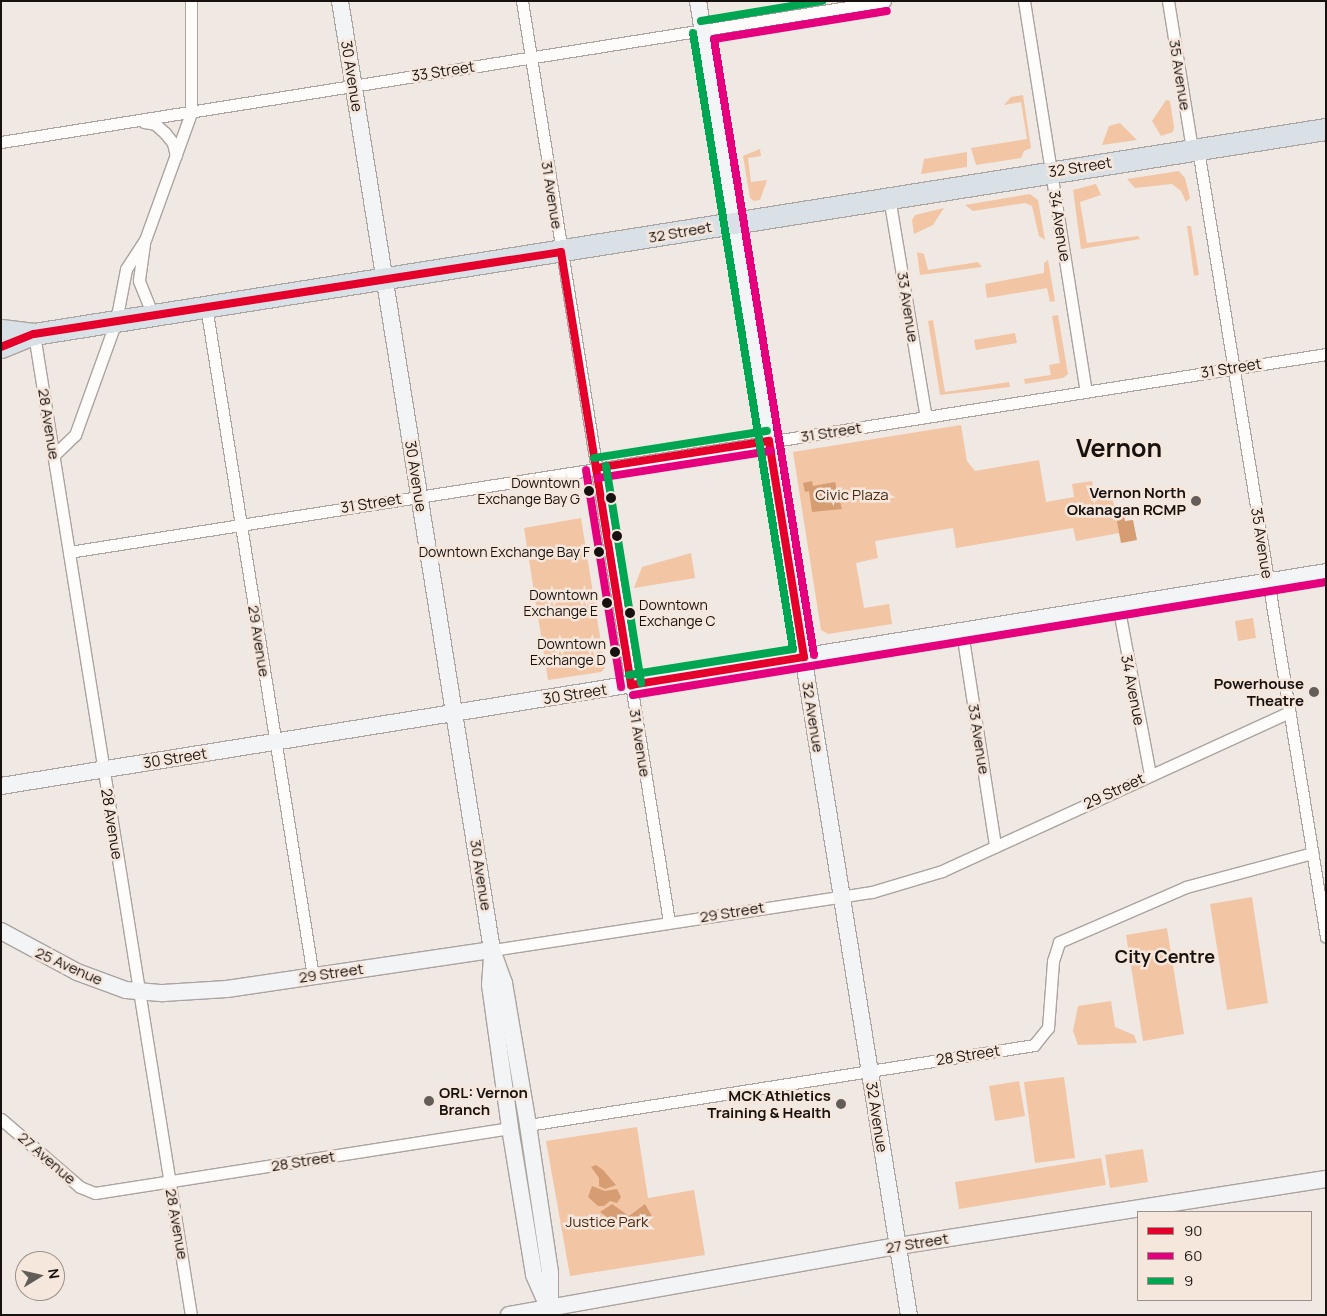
<!DOCTYPE html>
<html>
<head>
<meta charset="utf-8">
<style>
  body { margin:0 }
  #map { position:relative; width:1327px; height:1316px; overflow:hidden; background:#f0e8e3; font-family:Manrope,sans-serif }
  div>[style] { position:absolute }
  .green>* { inset:0; background:#f2c5a5 }
  .water>* { inset:0; background:#d69d73 }
  .roads { filter:drop-shadow(1px 0 #aaa39f) drop-shadow(-1px 0 #aaa39f) drop-shadow(0 1px #aaa39f) drop-shadow(0 -1px #aaa39f) }
  .street>* { height:11px; margin:-5.5px; padding:0 5.5px; transform-origin:5.5px; border-radius:5.5px; background:#fdfcfb }
  .secondary>* { height:16px; margin:-8px; padding:0 8px; transform-origin:8px; border-radius:8px; background:#f2f4f5 }
  .highway>* { height:21px; margin:-10.5px; padding:0 10.5px; transform-origin:10.5px; border-radius:10.5px; background:#d9e1e7 }
  .bus-1>* { height:8px; margin:-4px; padding:0 4px; transform-origin:4px; border-radius:4px; background:#e4002b }
  .bus-2>* { height:8px; margin:-4px; padding:0 4px; transform-origin:4px; border-radius:4px; background:#e5007d }
  .bus-3>* { height:8px; margin:-4px; padding:0 4px; transform-origin:4px; border-radius:4px; background:#00a651 }
  .dots>* { width:14px; height:14px; translate:-50% -50%; box-sizing:border-box; border:2px solid #f6e7dd; border-radius:50% }
  span { translate:-50% -50%; white-space:nowrap; text-align:center; line-height:1.15; -webkit-text-stroke:5px #f6e7dd; paint-order:stroke }
  .bus-label { font-size:14px; color:#17120f }
  .right { translate:-100% -50%; text-align:right }
  .left { translate:0 -50%; text-align:left }
  .street-label { font-size:15px; color:#17120f }
  .poi-label { font-size:15px; color:#17120f; font-weight:700 }
  .park-label { font-size:15px; color:#492911 }
  .quarter-label { font-size:18px; color:#17120f; font-weight:700 }
  .town-label { font-size:25px; color:#17120f; font-weight:700 }
  .frame { position:absolute; inset:0; border:2px solid #17120f; pointer-events:none }
  .legend { position:absolute; left:1137px; top:1211px; width:175px; height:90px; box-sizing:border-box; background:#f6e7dd; border:1px solid #9d928b; margin:0; padding:6px 9px; list-style:none; font-size:15px; color:#17120f }
  .legend li { display:flex; align-items:center; gap:10px; height:25px }
  .legend b { width:25px; border:1px solid #9d928b }
  .north { position:absolute; left:15px; top:1251px; width:50px; height:50px; box-sizing:border-box; background:#f6e7dd; border:1px solid #9d928b; border-radius:50%; rotate:81deg; font-size:14px; font-weight:700; line-height:20px; text-align:center; color:#17120f }
  .north::after { content:''; display:block; margin:auto; width:18px; height:22px; background:#635d59; clip-path:polygon(50% 0,100% 100%,50% 72%,0 100%) }
</style>
</head>
<body>
<div id="map">
  <div class="green">
    <i style="clip-path:polygon(1023px 95px,1031px 148px,1024px 151px,1021px 158px,976px 165px,971px 148px,1027px 139px,1021px 102px,1004px 105px,1011px 97px)"></i>
    <i style="clip-path:polygon(1166px 100px,1170px 101px,1174px 127px,1173px 132px,1161px 136px,1152px 121px)"></i>
    <i style="clip-path:polygon(1120px 123px,1137px 140px,1102px 145px,1109px 126px)"></i>
    <i style="clip-path:polygon(760px 149px,761px 156px,748px 158px,751px 182px,767px 180px,760px 200px,754px 201px,750px 198px,743px 156px)"></i>
    <i style="clip-path:polygon(967px 152px,967px 167px,921px 174px,924px 159px)"></i>
    <i style="clip-path:polygon(1179px 171px,1185px 178px,1190px 198px,1186px 202px,1181px 191px,1172px 184px,1135px 188px,1127px 179px)"></i>
    <i style="clip-path:polygon(1096px 184px,1101px 195px,1080px 202px,1087px 243px,1138px 236px,1140px 239px,1081px 249px,1073px 190px)"></i>
    <i style="clip-path:polygon(1030px 194px,1038px 200px,1045px 240px,1039px 236px,1032px 206px,1025px 203px,973px 211px,965px 205px)"></i>
    <i style="clip-path:polygon(944px 208px,933px 225px,914px 234px,912px 220px,915px 215px)"></i>
    <i style="clip-path:polygon(1187px 226px,1191px 226px,1199px 275px,1194px 276px)"></i>
    <i style="clip-path:polygon(917px 252px,924px 254px,928px 270px,978px 262px,982px 267px,920px 275px)"></i>
    <i style="clip-path:polygon(1048px 260px,1055px 301px,1050px 302px,1047px 288px,987px 298px,985px 284px,1044px 273px,1044px 263px)"></i>
    <i style="clip-path:polygon(1058px 315px,1068px 374px,1063px 378px,1025px 384px,1024px 379px,1051px 375px,1049px 365px,1060px 363px,1052px 316px)"></i>
    <i style="clip-path:polygon(933px 320px,945px 392px,1009px 382px,1010px 387px,940px 395px,928px 321px)"></i>
    <i style="clip-path:polygon(1015px 333px,1017px 343px,976px 350px,974px 340px)"></i>
    <i style="clip-path:polygon(961px 425px,967px 461px,975px 471px,1039px 460px,1046px 502px,1074px 497px,1072px 484px,1092px 481px,1095px 497px,1112px 494px,1119px 533px,1076px 541px,1073px 528px,956px 548px,953px 528px,875px 541px,878px 558px,856px 563px,864px 608px,889px 604px,892px 624px,828px 634px,821px 630px,793px 452px)"></i>
    <i style="clip-path:polygon(581px 518px,605px 668px,601px 672px,548px 680px,524px 528px)"></i>
    <i style="clip-path:polygon(691px 553px,695px 578px,634px 588px,642px 567px)"></i>
    <i style="clip-path:polygon(1253px 618px,1256px 638px,1238px 641px,1235px 621px)"></i>
    <i style="clip-path:polygon(1252px 897px,1268px 1003px,1227px 1010px,1210px 904px)"></i>
    <i style="clip-path:polygon(1167px 928px,1184px 1034px,1143px 1041px,1126px 935px)"></i>
    <i style="clip-path:polygon(1111px 1001px,1115px 1027px,1134px 1035px,1137px 1043px,1078px 1045px,1073px 1031px,1078px 1006px)"></i>
    <i style="clip-path:polygon(1064px 1077px,1075px 1158px,1035px 1163px,1024px 1082px)"></i>
    <i style="clip-path:polygon(1019px 1081px,1025px 1116px,995px 1121px,989px 1086px)"></i>
    <i style="clip-path:polygon(637px 1127px,648px 1198px,694px 1190px,705px 1255px,570px 1276px,546px 1141px)"></i>
    <i style="clip-path:polygon(1143px 1149px,1148px 1182px,1110px 1188px,1105px 1155px)"></i>
    <i style="clip-path:polygon(1101px 1158px,1106px 1185px,959px 1209px,955px 1182px)"></i>
  </div>
  <div class="water">
    <i style="clip-path:polygon(812px 481px,813px 486px,835px 482px,842px 509px,812px 512px,809px 491px,805px 492px,803px 483px)"></i>
    <i style="clip-path:polygon(1124px 515px,1125px 521px,1133px 520px,1137px 540px,1121px 543px,1116px 517px)"></i>
    <i style="clip-path:polygon(596px 1165px,603px 1170px,616px 1185px,605px 1189px,599px 1186px,599px 1178px,591px 1167px)"></i>
    <i style="clip-path:polygon(592px 1186px,605px 1191px,617px 1189px,621px 1197px,617px 1203px,610px 1201px,604px 1206px,598px 1206px,588px 1197px)"></i>
    <i style="clip-path:polygon(612px 1204px,629px 1216px,645px 1204px,653px 1218px,648px 1224px,645px 1223px,640px 1213px,640px 1217px,612px 1221px,600px 1212px)"></i>
  </div>
  <div class="roads">
    <div class="street">
      <i style="left:522px;top:1px;width:933px;rotate:80.93deg"></i>
      <i style="left:1024px;top:1px;width:395px;rotate:81deg"></i>
      <i style="left:1168px;top:1px;width:151px;rotate:80.8deg"></i>
      <i style="left:144px;top:122px;width:11px;rotate:10deg"></i>
      <i style="left:155px;top:124px;width:13px;rotate:42deg"></i>
      <i style="left:165px;top:133px;width:13px;rotate:51deg"></i>
      <i style="left:173px;top:143px;width:13px;rotate:77deg"></i>
      <i style="left:1px;top:142px;width:895px;rotate:-9.06deg"></i>
      <i style="left:1198px;top:149px;width:798px;rotate:80.77deg"></i>
      <i style="left:889px;top:197px;width:223px;rotate:80.5deg"></i>
      <i style="left:144px;top:244px;width:37px;rotate:98deg"></i>
      <i style="left:139px;top:281px;width:37px;rotate:68deg"></i>
      <i style="left:206px;top:306px;width:678px;rotate:80.93deg"></i>
      <i style="left:34px;top:334px;width:993px;rotate:80.91deg"></i>
      <i style="left:54px;top:455px;width:29px;rotate:-44deg"></i>
      <i style="left:75px;top:435px;width:121px;rotate:-70.2deg"></i>
      <i style="left:116px;top:321px;width:53px;rotate:-79.1deg"></i>
      <i style="left:126px;top:269px;width:35px;rotate:-57deg"></i>
      <i style="left:145px;top:240px;width:135px;rotate:-70.1deg"></i>
      <i style="left:191px;top:113px;width:112px;rotate:-90deg"></i>
      <i style="left:69px;top:552px;width:1272px;rotate:-8.95deg"></i>
      <i style="left:1118px;top:605px;width:173px;rotate:79.3deg"></i>
      <i style="left:962px;top:632px;width:217px;rotate:81.2deg"></i>
      <i style="left:492px;top:950px;width:384px;rotate:-8.7deg"></i>
      <i style="left:872px;top:892px;width:73px;rotate:-16.7deg"></i>
      <i style="left:942px;top:871px;width:382px;rotate:-24.6deg"></i>
      <i style="left:1px;top:1119px;width:104px;rotate:40.7deg"></i>
      <i style="left:80px;top:1187px;width:16px;rotate:22deg"></i>
      <i style="left:95px;top:1193px;width:420px;rotate:-8.9deg"></i>
      <i style="left:528px;top:1125px;width:512px;rotate:-8.98deg"></i>
      <i style="left:1034px;top:1045px;width:22px;rotate:-51deg"></i>
      <i style="left:1048px;top:1028px;width:67px;rotate:-85.7deg"></i>
      <i style="left:1053px;top:961px;width:20px;rotate:-72deg"></i>
      <i style="left:1059px;top:942px;width:138px;rotate:-23.4deg"></i>
      <i style="left:1186px;top:887px;width:131px;rotate:-15.1deg"></i>
    </div>
    <div class="secondary">
      <i style="left:340px;top:1px;width:961px;rotate:80.9deg"></i>
      <i style="left:492px;top:950px;width:35px;rotate:70deg"></i>
      <i style="left:504px;top:983px;width:144px;rotate:80.4deg"></i>
      <i style="left:528px;top:1125px;width:150px;rotate:81.5deg"></i>
      <i style="left:550px;top:1273px;width:42px;rotate:90deg"></i>
      <i style="left:698px;top:1px;width:1331px;rotate:80.88deg"></i>
      <i style="left:1px;top:786px;width:1342px;rotate:-9.17deg"></i>
      <i style="left:1px;top:931px;width:86px;rotate:28.3deg"></i>
      <i style="left:77px;top:972px;width:52px;rotate:20.2deg"></i>
      <i style="left:126px;top:990px;width:37px;rotate:5deg"></i>
      <i style="left:163px;top:993px;width:64px;rotate:-3.6deg"></i>
      <i style="left:227px;top:989px;width:268px;rotate:-8.4deg"></i>
      <i style="left:492px;top:957px;width:28px;rotate:94deg"></i>
      <i style="left:490px;top:985px;width:144px;rotate:82deg"></i>
      <i style="left:510px;top:1128px;width:149px;rotate:80.7deg"></i>
      <i style="left:534px;top:1275px;width:32px;rotate:66deg"></i>
      <i style="left:509px;top:1315px;width:395px;rotate:-10.1deg"></i>
      <i style="left:898px;top:1246px;width:433px;rotate:-8.9deg"></i>
    </div>
    <div class="highway">
      <i style="left:1px;top:330px;width:33px;rotate:7deg"></i>
      <i style="left:1px;top:347px;width:35px;rotate:-22deg"></i>
      <i style="left:34px;top:334px;width:1308px;rotate:-9.02deg"></i>
    </div>
  </div>
  <div class="bus-1">
    <i style="left:561px;top:252px;width:439px;rotate:80.8deg"></i>
    <i style="left:1px;top:347px;width:35px;rotate:-22deg"></i>
    <i style="left:34px;top:334px;width:533px;rotate:-8.84deg"></i>
    <i style="left:596px;top:468px;width:175px;rotate:-8.9deg"></i>
    <i style="left:769px;top:441px;width:219px;rotate:80.8deg"></i>
    <i style="left:804px;top:657px;width:175px;rotate:170.8deg"></i>
  </div>
  <div class="bus-2">
    <i style="left:586px;top:470px;width:220px;rotate:80.8deg"></i>
    <i style="left:598px;top:478px;width:175px;rotate:-8.9deg"></i>
    <i style="left:814px;top:655px;width:624px;rotate:-99.22deg"></i>
    <i style="left:714px;top:39px;width:175px;rotate:-9.2deg"></i>
    <i style="left:633px;top:695px;width:702px;rotate:-9.26deg"></i>
  </div>
  <div class="bus-3">
    <i style="left:701px;top:21px;width:123px;rotate:-9.4deg"></i>
    <i style="left:594px;top:458px;width:175px;rotate:-8.9deg"></i>
    <i style="left:606px;top:466px;width:220px;rotate:80.8deg"></i>
    <i style="left:629px;top:675px;width:166px;rotate:-9deg"></i>
    <i style="left:793px;top:649px;width:624px;rotate:-99.22deg"></i>
  </div>
  <div class="dots">
    <i style="left:589px;top:491px;background:#17120f"></i>
    <i style="left:611px;top:498px;background:#17120f"></i>
    <i style="left:1196px;top:501px;background:#635d59"></i>
    <i style="left:617px;top:536px;background:#17120f"></i>
    <i style="left:599px;top:552px;background:#17120f"></i>
    <i style="left:607px;top:603px;background:#17120f"></i>
    <i style="left:630px;top:613px;background:#17120f"></i>
    <i style="left:615px;top:652px;background:#17120f"></i>
    <i style="left:1314px;top:692px;background:#635d59"></i>
    <i style="left:429px;top:1101px;background:#635d59"></i>
    <i style="left:841px;top:1104px;background:#635d59"></i>
  </div>
  <div class="bus-label">
    <span class="right" style="left:580px;top:491px">Downtown<br>Exchange Bay G</span>
    <span class="right" style="left:590px;top:552px">Downtown Exchange Bay F</span>
    <span class="right" style="left:598px;top:603px">Downtown<br>Exchange E</span>
    <span class="left" style="left:639px;top:613px">Downtown<br>Exchange C</span>
    <span class="right" style="left:606px;top:652px">Downtown<br>Exchange D</span>
  </div>
  <div class="street-label">
    <span style="left:443px;top:71px;rotate:-9deg">33 Street</span>
    <span style="left:1180px;top:75px;rotate:81deg">35 Avenue</span>
    <span style="left:352px;top:76px;rotate:81deg">30 Avenue</span>
    <span style="left:1080px;top:167px;rotate:-9deg">32 Street</span>
    <span style="left:552px;top:195px;rotate:81deg">31 Avenue</span>
    <span style="left:1060px;top:226px;rotate:81deg">34 Avenue</span>
    <span style="left:680px;top:232px;rotate:-10deg">32 Street</span>
    <span style="left:908px;top:307px;rotate:81deg">33 Avenue</span>
    <span style="left:1231px;top:368px;rotate:-9deg">31 Street</span>
    <span style="left:49px;top:424px;rotate:81deg">28 Avenue</span>
    <span style="left:831px;top:432px;rotate:-9deg">31 Street</span>
    <span style="left:416px;top:476px;rotate:81deg">30 Avenue</span>
    <span style="left:371px;top:503px;rotate:-9deg">31 Street</span>
    <span style="left:1262px;top:543px;rotate:81deg">35 Avenue</span>
    <span style="left:259px;top:641px;rotate:81deg">29 Avenue</span>
    <span style="left:1133px;top:690px;rotate:79deg">34 Avenue</span>
    <span style="left:575px;top:694px;rotate:-9deg">30 Street</span>
    <span style="left:813px;top:717px;rotate:81deg">32 Avenue</span>
    <span style="left:979px;top:739px;rotate:81deg">33 Avenue</span>
    <span style="left:640px;top:743px;rotate:81deg">31 Avenue</span>
    <span style="left:175px;top:758px;rotate:-9deg">30 Street</span>
    <span style="left:1114px;top:791px;rotate:-25deg">29 Street</span>
    <span style="left:112px;top:824px;rotate:81deg">28 Avenue</span>
    <span style="left:481px;top:875px;rotate:81deg">30 Avenue</span>
    <span style="left:732px;top:912px;rotate:-9deg">29 Street</span>
    <span style="left:69px;top:966px;rotate:24deg">25 Avenue</span>
    <span style="left:331px;top:973px;rotate:-8deg">29 Street</span>
    <span style="left:968px;top:1055px;rotate:-9deg">28 Street</span>
    <span style="left:877px;top:1117px;rotate:81deg">32 Avenue</span>
    <span style="left:47px;top:1158px;rotate:41deg">27 Avenue</span>
    <span style="left:303px;top:1161px;rotate:-9deg">28 Street</span>
    <span style="left:177px;top:1224px;rotate:80deg">28 Avenue</span>
    <span style="left:917px;top:1243px;rotate:-9deg">27 Street</span>
  </div>
  <div class="poi-label">
    <span class="right" style="left:1186px;top:501px">Vernon North<br>Okanagan RCMP</span>
    <span class="right" style="left:1304px;top:692px">Powerhouse<br>Theatre</span>
    <span class="left" style="left:439px;top:1101px">ORL: Vernon<br>Branch</span>
    <span class="right" style="left:831px;top:1104px">MCK Athletics<br>Training &amp; Health</span>
  </div>
  <div class="park-label">
    <span style="left:852px;top:495px">Civic Plaza</span>
    <span style="left:607px;top:1222px">Justice Park</span>
  </div>
  <div class="quarter-label">
    <span style="left:1165px;top:956px">City Centre</span>
  </div>
  <div class="town-label">
    <span style="left:1119px;top:448px">Vernon</span>
  </div>
  <div class="frame"></div>
  <ul class="legend">
  <li><b style="height:6px;background:#e4002b"></b>90</li>
  <li><b style="height:6px;background:#e5007d"></b>60</li>
  <li><b style="height:6px;background:#00a651"></b>9</li>
  </ul>
  <div class="north">N</div>
</div>
</body>
</html>
